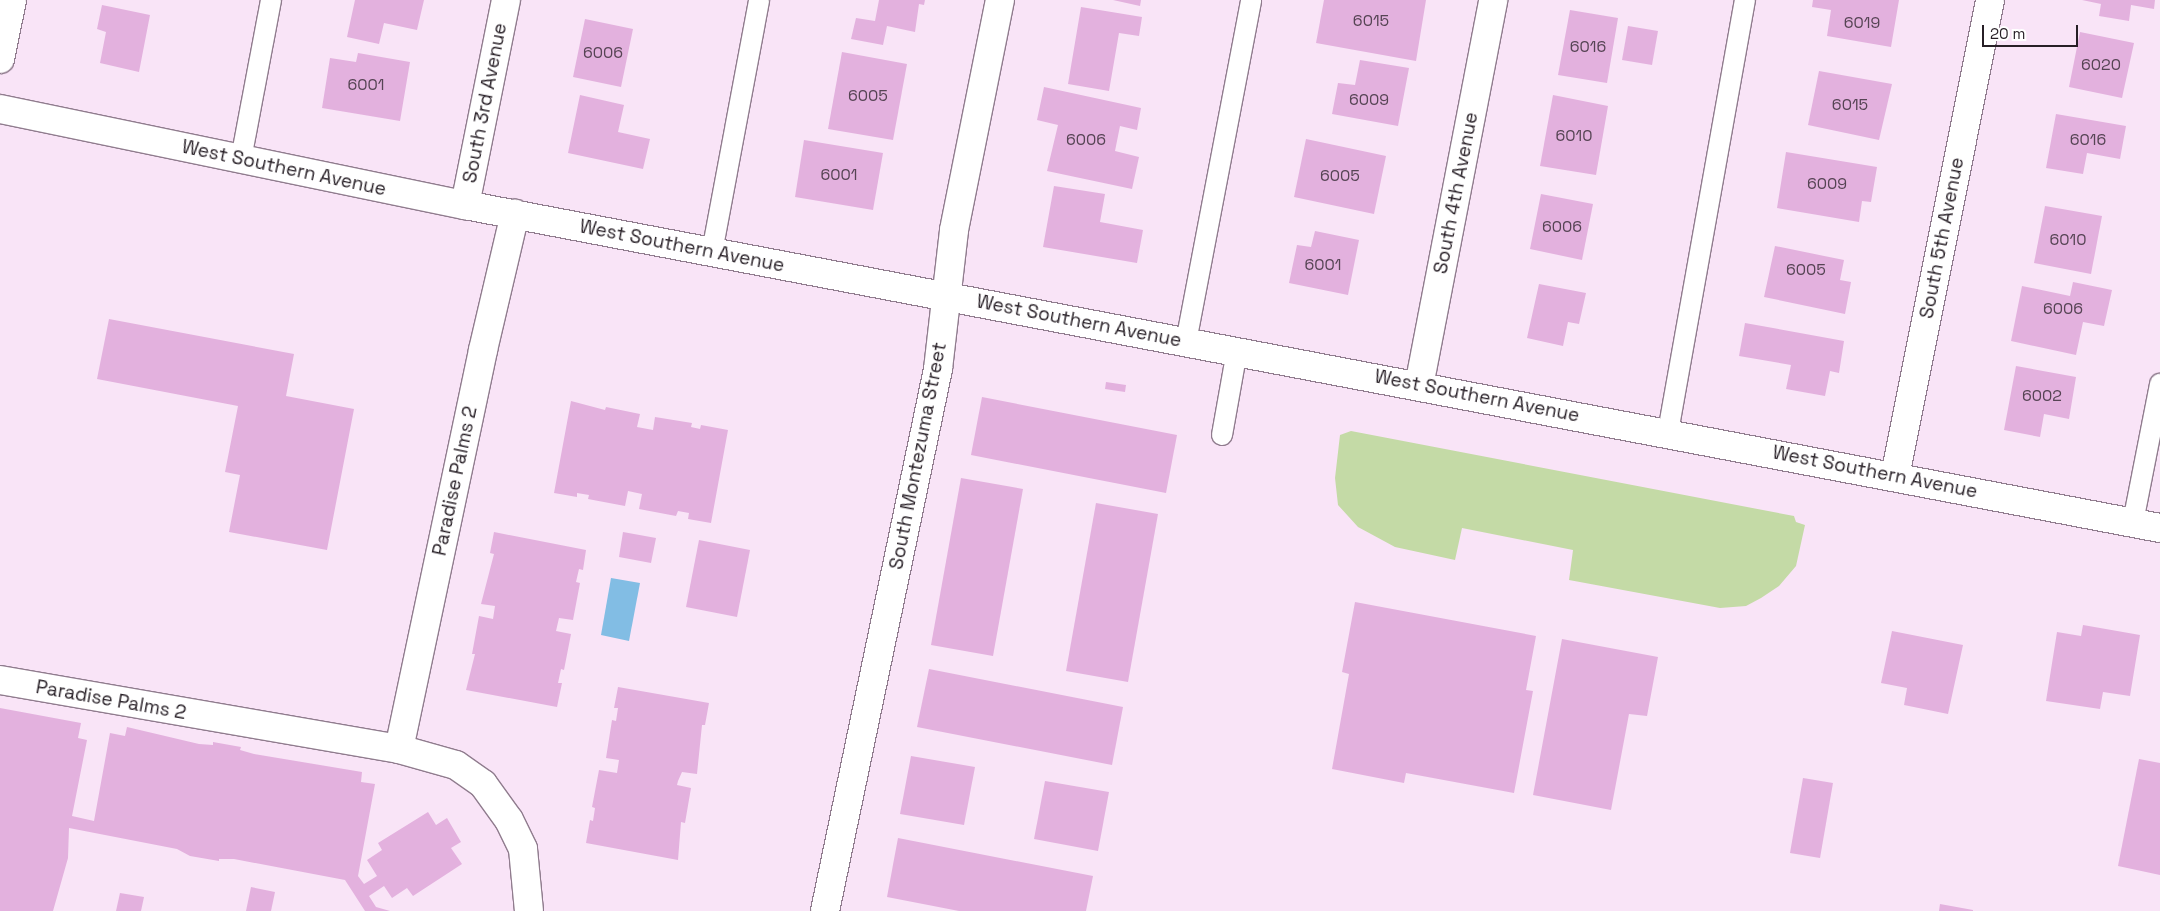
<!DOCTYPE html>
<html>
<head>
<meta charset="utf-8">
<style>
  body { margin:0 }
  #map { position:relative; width:2160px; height:911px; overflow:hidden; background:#f9e4f7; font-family:"Space Grotesk",sans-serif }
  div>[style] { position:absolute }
  .green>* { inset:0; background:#c4daa6 }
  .water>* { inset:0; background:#82bde4 }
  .building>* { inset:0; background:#e3b1de }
  .roads { filter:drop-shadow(1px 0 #907c8e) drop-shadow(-1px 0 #907c8e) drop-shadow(0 1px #907c8e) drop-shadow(0 -1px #907c8e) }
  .lane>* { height:20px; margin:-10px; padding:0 10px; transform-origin:10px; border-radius:10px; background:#fff }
  .street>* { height:28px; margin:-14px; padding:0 14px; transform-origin:14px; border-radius:14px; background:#fff }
  .secondary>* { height:28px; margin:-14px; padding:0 14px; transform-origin:14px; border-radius:14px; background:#fff }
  span { translate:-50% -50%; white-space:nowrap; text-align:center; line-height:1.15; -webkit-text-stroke:5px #fff; paint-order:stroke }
  .number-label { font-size:16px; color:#564454 }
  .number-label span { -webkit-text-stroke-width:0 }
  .street-label { font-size:19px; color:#271f26 }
  .scale { position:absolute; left:1982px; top:25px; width:96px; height:22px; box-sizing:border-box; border:2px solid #271f26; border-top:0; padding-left:6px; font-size:15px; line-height:18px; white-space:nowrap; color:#271f26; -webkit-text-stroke:4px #fff; paint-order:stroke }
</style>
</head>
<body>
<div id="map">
  <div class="green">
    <i style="clip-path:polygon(1351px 431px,1794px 516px,1796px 522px,1805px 525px,1796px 566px,1779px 586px,1761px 598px,1746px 606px,1720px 608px,1569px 580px,1573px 550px,1462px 528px,1455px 560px,1395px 547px,1358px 527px,1338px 505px,1335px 478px,1340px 435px)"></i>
  </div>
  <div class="water">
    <i style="clip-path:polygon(611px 578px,640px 583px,629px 641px,601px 635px)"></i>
  </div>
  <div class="building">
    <i style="clip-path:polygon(355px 0,424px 0,417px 30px,384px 23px,379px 44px,347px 37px)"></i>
    <i style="clip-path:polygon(879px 0,925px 0,924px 5px,919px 4px,915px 32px,887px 26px,883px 45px,851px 39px,856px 18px,875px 21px)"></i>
    <i style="clip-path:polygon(1113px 0,1141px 0,1140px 6px)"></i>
    <i style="clip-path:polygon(1324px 0,1426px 0,1416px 61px,1316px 43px)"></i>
    <i style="clip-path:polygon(1813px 0,1899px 0,1891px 47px,1827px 36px,1831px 10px,1812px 7px)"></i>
    <i style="clip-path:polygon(2082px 0,2155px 0,2154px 9px,2131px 5px,2129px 21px,2099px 16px,2101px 4px)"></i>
    <i style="clip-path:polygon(102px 5px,150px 15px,139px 72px,100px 63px,106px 32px,97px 29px)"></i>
    <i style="clip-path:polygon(1081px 7px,1142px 17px,1139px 36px,1119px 33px,1109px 91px,1068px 84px)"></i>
    <i style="clip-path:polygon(1570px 10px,1618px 18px,1607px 83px,1558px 75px)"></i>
    <i style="clip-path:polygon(585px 19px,633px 29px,621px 87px,573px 77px)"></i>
    <i style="clip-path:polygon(1628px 26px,1658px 31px,1652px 65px,1622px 60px)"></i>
    <i style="clip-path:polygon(2080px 32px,2134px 43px,2122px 98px,2069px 87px)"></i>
    <i style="clip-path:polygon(842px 52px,907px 64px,893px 140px,828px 129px)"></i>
    <i style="clip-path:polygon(358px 53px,410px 62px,400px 121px,322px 108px,330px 58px,356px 62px)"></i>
    <i style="clip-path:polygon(1360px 60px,1409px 68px,1398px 126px,1332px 114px,1338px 83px,1355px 85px)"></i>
    <i style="clip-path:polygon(1819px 71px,1892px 84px,1879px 140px,1808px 125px)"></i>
    <i style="clip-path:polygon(1044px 87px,1141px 108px,1137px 130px,1120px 126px,1115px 151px,1139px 157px,1132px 189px,1047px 171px,1058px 125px,1037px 120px)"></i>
    <i style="clip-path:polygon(580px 95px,624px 105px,618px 132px,650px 139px,643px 169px,568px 153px)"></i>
    <i style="clip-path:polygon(1553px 95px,1608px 106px,1596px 175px,1540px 166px)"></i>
    <i style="clip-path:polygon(2056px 114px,2126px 126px,2120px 159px,2087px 153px,2083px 174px,2046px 168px)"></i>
    <i style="clip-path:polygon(1306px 139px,1386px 156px,1374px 214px,1294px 197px)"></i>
    <i style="clip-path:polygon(804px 140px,883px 153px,873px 210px,795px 197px)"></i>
    <i style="clip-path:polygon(1786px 152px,1877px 167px,1871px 202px,1862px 201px,1859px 222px,1777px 208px)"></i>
    <i style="clip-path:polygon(1054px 186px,1105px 194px,1100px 222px,1143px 230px,1137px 263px,1043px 247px)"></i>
    <i style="clip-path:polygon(1541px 194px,1593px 204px,1582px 260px,1530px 249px)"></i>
    <i style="clip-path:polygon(2045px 206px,2102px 216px,2091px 274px,2034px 263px)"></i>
    <i style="clip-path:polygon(1315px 231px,1359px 240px,1348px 295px,1289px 283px,1297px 245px,1311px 247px)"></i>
    <i style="clip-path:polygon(1775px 246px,1844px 260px,1840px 280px,1851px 282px,1845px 314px,1764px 297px)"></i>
    <i style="clip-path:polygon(2073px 282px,2112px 290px,2104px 326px,2083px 322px,2076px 355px,2011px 341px,2022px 286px,2070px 296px)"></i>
    <i style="clip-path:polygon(1539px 284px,1586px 293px,1579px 324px,1568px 322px,1563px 346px,1527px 338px)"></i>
    <i style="clip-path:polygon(109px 319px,294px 354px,286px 396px,354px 409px,327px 550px,229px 532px,240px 475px,225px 472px,238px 406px,97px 379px)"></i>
    <i style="clip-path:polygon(1745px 323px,1844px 341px,1839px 373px,1830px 371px,1825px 396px,1786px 389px,1791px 365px,1739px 356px)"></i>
    <i style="clip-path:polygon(2016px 366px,2076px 377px,2069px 419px,2044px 414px,2040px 437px,2004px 430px)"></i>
    <i style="clip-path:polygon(1106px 382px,1126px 385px,1125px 392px,1105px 389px)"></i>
    <i style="clip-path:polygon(982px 397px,1177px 435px,1166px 493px,971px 455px)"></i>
    <i style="clip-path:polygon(571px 401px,605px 410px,606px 407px,640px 414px,637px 427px,653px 430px,655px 417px,692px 423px,691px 427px,700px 429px,701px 425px,728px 430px,711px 523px,688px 519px,689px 513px,678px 511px,676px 516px,639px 509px,642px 494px,628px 491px,625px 506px,588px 499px,589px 495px,577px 493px,577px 497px,554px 493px)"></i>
    <i style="clip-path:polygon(961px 478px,1023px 489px,993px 656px,931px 645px)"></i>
    <i style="clip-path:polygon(1096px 503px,1158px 514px,1128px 682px,1066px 671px)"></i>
    <i style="clip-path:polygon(494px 532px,586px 550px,583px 570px,579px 569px,576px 582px,580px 583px,573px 620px,559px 618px,556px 631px,571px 634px,564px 670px,561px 669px,558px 683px,562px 683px,557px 707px,466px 690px,475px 654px,472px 654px,479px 616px,493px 619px,495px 606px,481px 604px,494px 554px,490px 553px)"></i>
    <i style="clip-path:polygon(623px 532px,656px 538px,651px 563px,619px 557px)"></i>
    <i style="clip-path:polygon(699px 540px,750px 550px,737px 617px,686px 607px)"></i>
    <i style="clip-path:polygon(1355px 602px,1536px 636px,1526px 690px,1533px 691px,1514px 793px,1406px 773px,1404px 783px,1332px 769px,1349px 674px,1342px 672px)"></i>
    <i style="clip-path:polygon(2083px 625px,2140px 635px,2130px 696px,2103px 692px,2100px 709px,2046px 701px,2057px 632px,2081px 636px)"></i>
    <i style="clip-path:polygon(1892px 631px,1963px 645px,1948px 714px,1904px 705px,1907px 688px,1881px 683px)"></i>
    <i style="clip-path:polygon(1562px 639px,1658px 657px,1647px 716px,1629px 714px,1611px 810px,1533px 795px)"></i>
    <i style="clip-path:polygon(929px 669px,1123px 707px,1112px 765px,917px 727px)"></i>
    <i style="clip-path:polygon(618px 687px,709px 703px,705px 725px,702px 725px,697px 774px,682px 772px,678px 781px,677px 785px,691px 788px,685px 823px,681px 822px,678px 860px,586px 843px,590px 820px,593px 821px,595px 808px,592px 807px,599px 770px,617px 773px,619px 760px,606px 758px,612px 720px,616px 721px,618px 708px,614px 708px)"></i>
    <i style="clip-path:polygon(0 708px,81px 723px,78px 738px,87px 740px,72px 816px,94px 821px,110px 733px,125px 736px,127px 727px,199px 744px,213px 745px,213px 742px,241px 747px,240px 750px,254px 754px,362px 772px,361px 782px,375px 784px,358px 876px,364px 884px,377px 876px,367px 860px,382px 850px,378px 843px,428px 812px,436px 825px,447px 818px,461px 842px,451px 848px,462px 864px,413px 896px,407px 888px,392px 898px,384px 886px,369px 896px,376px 907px,390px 911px,365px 911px,345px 880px,234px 859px,219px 859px,219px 861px,190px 856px,177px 849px,69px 828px,68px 858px,53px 911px,0 911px)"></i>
    <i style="clip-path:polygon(911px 756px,975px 767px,964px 825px,900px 814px)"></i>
    <i style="clip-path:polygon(2139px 759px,2160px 763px,2160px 875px,2118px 866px)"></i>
    <i style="clip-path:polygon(1803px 778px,1833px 783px,1820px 858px,1790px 853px)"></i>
    <i style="clip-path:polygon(1045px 781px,1109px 792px,1098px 851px,1034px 839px)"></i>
    <i style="clip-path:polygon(898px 838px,1093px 876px,1086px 911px,959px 911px,887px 897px)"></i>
    <i style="clip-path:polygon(251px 887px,275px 892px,271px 911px,246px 911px)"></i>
    <i style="clip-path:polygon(120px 893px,144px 897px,141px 911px,116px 911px)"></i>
    <i style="clip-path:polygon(1940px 904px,1973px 910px,1973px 911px,1939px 911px)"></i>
  </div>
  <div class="roads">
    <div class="lane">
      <i style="left:241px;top:159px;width:162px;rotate:-79.3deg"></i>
      <i style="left:712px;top:252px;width:256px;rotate:-79.4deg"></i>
      <i style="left:1186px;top:342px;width:348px;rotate:-79.2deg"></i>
      <i style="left:1668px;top:432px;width:439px;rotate:-79.9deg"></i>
      <i style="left:1222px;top:435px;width:85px;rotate:-79.9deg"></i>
      <i style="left:2133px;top:522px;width:141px;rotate:-78.9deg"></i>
    </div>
    <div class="street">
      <i style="left:0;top:59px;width:60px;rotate:-78.5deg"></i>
      <i style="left:465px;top:205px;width:209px;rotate:-78.7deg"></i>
      <i style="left:1419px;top:386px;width:393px;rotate:-79.1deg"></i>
      <i style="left:1895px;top:476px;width:485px;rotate:-78.7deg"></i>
      <i style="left:0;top:680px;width:405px;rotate:9.8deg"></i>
      <i style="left:399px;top:749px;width:59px;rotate:15.7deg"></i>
      <i style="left:456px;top:765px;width:33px;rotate:35deg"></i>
      <i style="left:483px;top:784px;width:44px;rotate:54.2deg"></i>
      <i style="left:509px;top:820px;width:32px;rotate:64deg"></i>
      <i style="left:523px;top:849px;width:62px;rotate:84.5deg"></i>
      <i style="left:399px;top:749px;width:408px;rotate:-78.1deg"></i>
      <i style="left:483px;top:350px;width:140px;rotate:-76.8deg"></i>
      <i style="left:825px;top:911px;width:554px;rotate:-78.22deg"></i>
      <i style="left:938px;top:369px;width:140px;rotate:-83.4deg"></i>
      <i style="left:954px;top:230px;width:235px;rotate:-78.7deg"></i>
    </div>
    <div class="secondary">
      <i style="left:0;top:109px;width:475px;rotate:11.7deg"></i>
      <i style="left:465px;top:205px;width:1726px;rotate:10.79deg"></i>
    </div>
  </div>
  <div class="number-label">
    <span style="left:1371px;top:21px">6015</span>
    <span style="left:1862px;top:23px">6019</span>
    <span style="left:1588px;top:47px">6016</span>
    <span style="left:603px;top:53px">6006</span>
    <span style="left:2101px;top:65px">6020</span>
    <span style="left:366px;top:85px">6001</span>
    <span style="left:868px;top:96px">6005</span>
    <span style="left:1369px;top:100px">6009</span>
    <span style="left:1850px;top:105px">6015</span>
    <span style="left:1574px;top:136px">6010</span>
    <span style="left:1086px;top:140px">6006</span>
    <span style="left:2088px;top:140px">6016</span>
    <span style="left:839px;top:175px">6001</span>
    <span style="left:1340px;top:176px">6005</span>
    <span style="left:1827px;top:184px">6009</span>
    <span style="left:1562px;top:227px">6006</span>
    <span style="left:2068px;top:240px">6010</span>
    <span style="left:1323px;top:265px">6001</span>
    <span style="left:1806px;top:270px">6005</span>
    <span style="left:2063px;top:309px">6006</span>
    <span style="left:2042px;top:396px">6002</span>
  </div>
  <div class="street-label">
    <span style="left:485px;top:103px;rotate:-79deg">South 3rd Avenue</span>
    <span style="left:284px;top:168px;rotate:12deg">West Southern Avenue</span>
    <span style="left:1456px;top:193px;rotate:-79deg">South 4th Avenue</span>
    <span style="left:1942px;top:238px;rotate:-79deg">South 5th Avenue</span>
    <span style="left:682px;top:246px;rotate:11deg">West Southern Avenue</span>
    <span style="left:1079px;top:321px;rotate:11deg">West Southern Avenue</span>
    <span style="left:1477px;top:396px;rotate:11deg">West Southern Avenue</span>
    <span style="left:918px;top:456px;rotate:-79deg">South Montezuma Street</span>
    <span style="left:1875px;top:472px;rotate:11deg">West Southern Avenue</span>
    <span style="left:455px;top:481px;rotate:-78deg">Paradise Palms 2</span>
    <span style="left:111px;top:700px;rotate:10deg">Paradise Palms 2</span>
  </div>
  <div class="scale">20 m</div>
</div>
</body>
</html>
